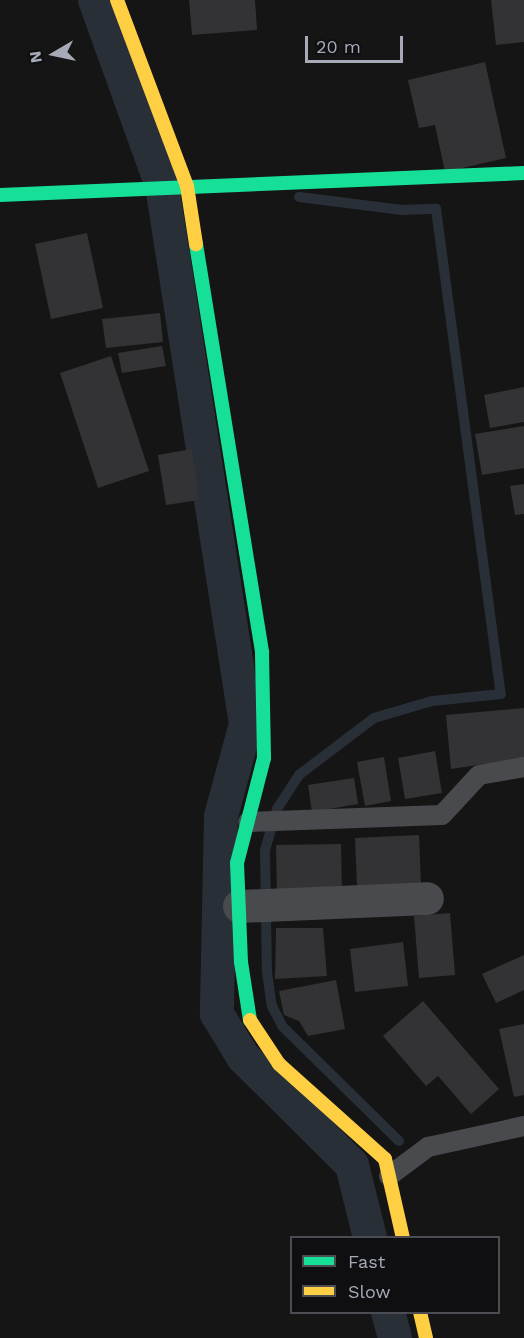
<!DOCTYPE html>
<html>
<head>
<meta charset="utf-8">
<style>
  body { margin:0 }
  #map { position:relative; width:524px; height:1338px; overflow:hidden; background:#151515; font-family:"Work Sans",sans-serif }
  div>[style] { position:absolute }
  .stream>* { height:10px; margin:-5px; padding:0 5px; transform-origin:5px; border-radius:5px; background:#292f37 }
  .canal>* { height:34px; margin:-17px; padding:0 17px; transform-origin:17px; border-radius:17px; background:#292f37 }
  .building>* { inset:0; background:#333335 }
  .lane>* { height:20px; margin:-10px; padding:0 10px; transform-origin:10px; border-radius:10px; background:#494a4e }
  .street>* { height:33px; margin:-16.5px; padding:0 16.5px; transform-origin:16.5px; border-radius:16.5px; background:#494a4e }
  .fast>* { height:14px; margin:-7px; padding:0 7px; transform-origin:7px; border-radius:7px; background:#16e098 }
  .slow>* { height:14px; margin:-7px; padding:0 7px; transform-origin:7px; border-radius:7px; background:#ffcf43 }
  span { translate:-50% -50%; white-space:nowrap; text-align:center; line-height:1.15; -webkit-text-stroke:4.5px #0f0f11; paint-order:stroke }
  .legend { position:absolute; left:290px; top:1236px; width:210px; height:78px; box-sizing:border-box; background:#0f0f11; border:2px solid #4b4d53; margin:0; padding:8px 10px; list-style:none; font-size:18px; color:#a6aab6 }
  .legend li { display:flex; align-items:center; gap:12px; height:30px }
  .legend b { width:30px; border:2px solid #4b4d53 }
  .north { position:absolute; left:24px; top:24px; width:60px; height:60px; -webkit-text-stroke:4px #0f0f11; paint-order:stroke; rotate:261deg; font-size:16px; font-weight:700; line-height:24px; text-align:center; color:#a6aab6 }
  .north::after { content:''; display:block; margin:auto; width:21px; height:27px; background:#a6aab6; clip-path:polygon(50% 0,100% 100%,50% 72%,0 100%) }
  .scale { position:absolute; left:305px; top:36px; width:98px; height:27px; box-sizing:border-box; border:3px solid #a6aab6; border-top:0; padding-left:8px; font-size:18px; line-height:21px; white-space:nowrap; color:#a6aab6; -webkit-text-stroke:4px #0f0f11; paint-order:stroke }
</style>
</head>
<body>
<div id="map">
  <div class="stream">
    <i style="left:299px;top:197px;width:104px;rotate:7.2deg"></i>
    <i style="left:402px;top:210px;width:34px;rotate:-2deg"></i>
    <i style="left:436px;top:209px;width:489px;rotate:82.4deg"></i>
    <i style="left:501px;top:694px;width:69px;rotate:174.2deg"></i>
    <i style="left:432px;top:701px;width:60px;rotate:163.7deg"></i>
    <i style="left:374px;top:718px;width:94px;rotate:142.8deg"></i>
    <i style="left:299px;top:775px;width:40px;rotate:122.9deg"></i>
    <i style="left:277px;top:809px;width:43px;rotate:106.3deg"></i>
    <i style="left:265px;top:850px;width:122px;rotate:89.1deg"></i>
    <i style="left:267px;top:972px;width:34px;rotate:82deg"></i>
    <i style="left:272px;top:1006px;width:22px;rotate:63deg"></i>
    <i style="left:282px;top:1026px;width:164px;rotate:44.5deg"></i>
  </div>
  <div class="canal">
    <i style="left:95px;top:0;width:198px;rotate:70.2deg"></i>
    <i style="left:162px;top:186px;width:545px;rotate:81.13deg"></i>
    <i style="left:246px;top:724px;width:95px;rotate:105.2deg"></i>
    <i style="left:221px;top:816px;width:198px;rotate:91.2deg"></i>
    <i style="left:217px;top:1014px;width:50px;rotate:58.8deg"></i>
    <i style="left:243px;top:1057px;width:153px;rotate:44.7deg"></i>
    <i style="left:352px;top:1165px;width:75px;rotate:76.1deg"></i>
    <i style="left:388px;top:1312px;width:27px;rotate:75deg"></i>
  </div>
  <div class="building">
    <i style="clip-path:polygon(189px 0,255px 0,257px 30px,192px 35px)"></i>
    <i style="clip-path:polygon(491px 0,524px 0,524px 42px,496px 45px)"></i>
    <i style="clip-path:polygon(485px 62px,506px 158px,445px 172px,435px 125px,419px 128px,408px 80px)"></i>
    <i style="clip-path:polygon(87px 233px,103px 308px,51px 319px,35px 244px)"></i>
    <i style="clip-path:polygon(160px 313px,163px 342px,106px 348px,102px 319px)"></i>
    <i style="clip-path:polygon(162px 346px,166px 366px,122px 373px,118px 353px)"></i>
    <i style="clip-path:polygon(111px 356px,149px 471px,98px 488px,60px 373px)"></i>
    <i style="clip-path:polygon(524px 387px,524px 422px,490px 428px,484px 395px)"></i>
    <i style="clip-path:polygon(524px 426px,524px 468px,482px 475px,475px 434px)"></i>
    <i style="clip-path:polygon(192px 449px,199px 500px,166px 505px,158px 455px)"></i>
    <i style="clip-path:polygon(524px 484px,524px 514px,515px 515px,510px 486px)"></i>
    <i style="clip-path:polygon(524px 708px,524px 758px,451px 769px,446px 715px)"></i>
    <i style="clip-path:polygon(435px 751px,442px 793px,405px 799px,398px 758px)"></i>
    <i style="clip-path:polygon(384px 757px,391px 801px,365px 806px,357px 762px)"></i>
    <i style="clip-path:polygon(354px 778px,358px 804px,312px 812px,308px 785px)"></i>
    <i style="clip-path:polygon(419px 835px,421px 883px,357px 886px,355px 838px)"></i>
    <i style="clip-path:polygon(341px 844px,342px 893px,277px 894px,276px 845px)"></i>
    <i style="clip-path:polygon(450px 913px,455px 975px,419px 978px,414px 916px)"></i>
    <i style="clip-path:polygon(276px 928px,323px 928px,327px 976px,275px 979px)"></i>
    <i style="clip-path:polygon(403px 942px,408px 986px,355px 992px,350px 949px)"></i>
    <i style="clip-path:polygon(524px 955px,524px 990px,496px 1003px,482px 974px)"></i>
    <i style="clip-path:polygon(336px 980px,345px 1029px,308px 1036px,299px 1021px,284px 1015px,279px 991px)"></i>
    <i style="clip-path:polygon(423px 1001px,499px 1089px,471px 1114px,438px 1076px,426px 1086px,383px 1036px)"></i>
    <i style="clip-path:polygon(524px 1024px,524px 1095px,514px 1097px,499px 1029px)"></i>
  </div>
  <div class="lane">
    <i style="left:248px;top:822px;width:194px;rotate:-2.1deg"></i>
    <i style="left:442px;top:815px;width:54px;rotate:-47.2deg"></i>
    <i style="left:479px;top:775px;width:46px;rotate:-10.1deg"></i>
    <i style="left:389px;top:1176px;width:49px;rotate:-36.6deg"></i>
    <i style="left:428px;top:1147px;width:98px;rotate:-12.3deg"></i>
  </div>
  <div class="street">
    <i style="left:239px;top:906px;width:188px;rotate:-2.4deg"></i>
  </div>
  <div class="fast">
    <i style="left:0;top:195px;width:524px;rotate:-2.4deg"></i>
    <i style="left:196px;top:244px;width:414px;rotate:80.8deg"></i>
    <i style="left:262px;top:653px;width:105px;rotate:88.9deg"></i>
    <i style="left:264px;top:758px;width:108px;rotate:104.4deg"></i>
    <i style="left:237px;top:863px;width:99px;rotate:87.7deg"></i>
    <i style="left:241px;top:962px;width:59px;rotate:81.2deg"></i>
  </div>
  <div class="slow">
    <i style="left:117px;top:0;width:199px;rotate:69.4deg"></i>
    <i style="left:187px;top:186px;width:59px;rotate:81.2deg"></i>
    <i style="left:250px;top:1020px;width:53px;rotate:56.6deg"></i>
    <i style="left:279px;top:1064px;width:142px;rotate:41.9deg"></i>
    <i style="left:385px;top:1159px;width:81px;rotate:77.2deg"></i>
    <i style="left:420px;top:1312px;width:27px;rotate:77deg"></i>
  </div>
  <ul class="legend">
  <li><b style="height:8px;background:#16e098"></b>Fast</li>
  <li><b style="height:8px;background:#ffcf43"></b>Slow</li>
  </ul>
  <div class="north">N</div>
  <div class="scale">20 m</div>
</div>
</body>
</html>
